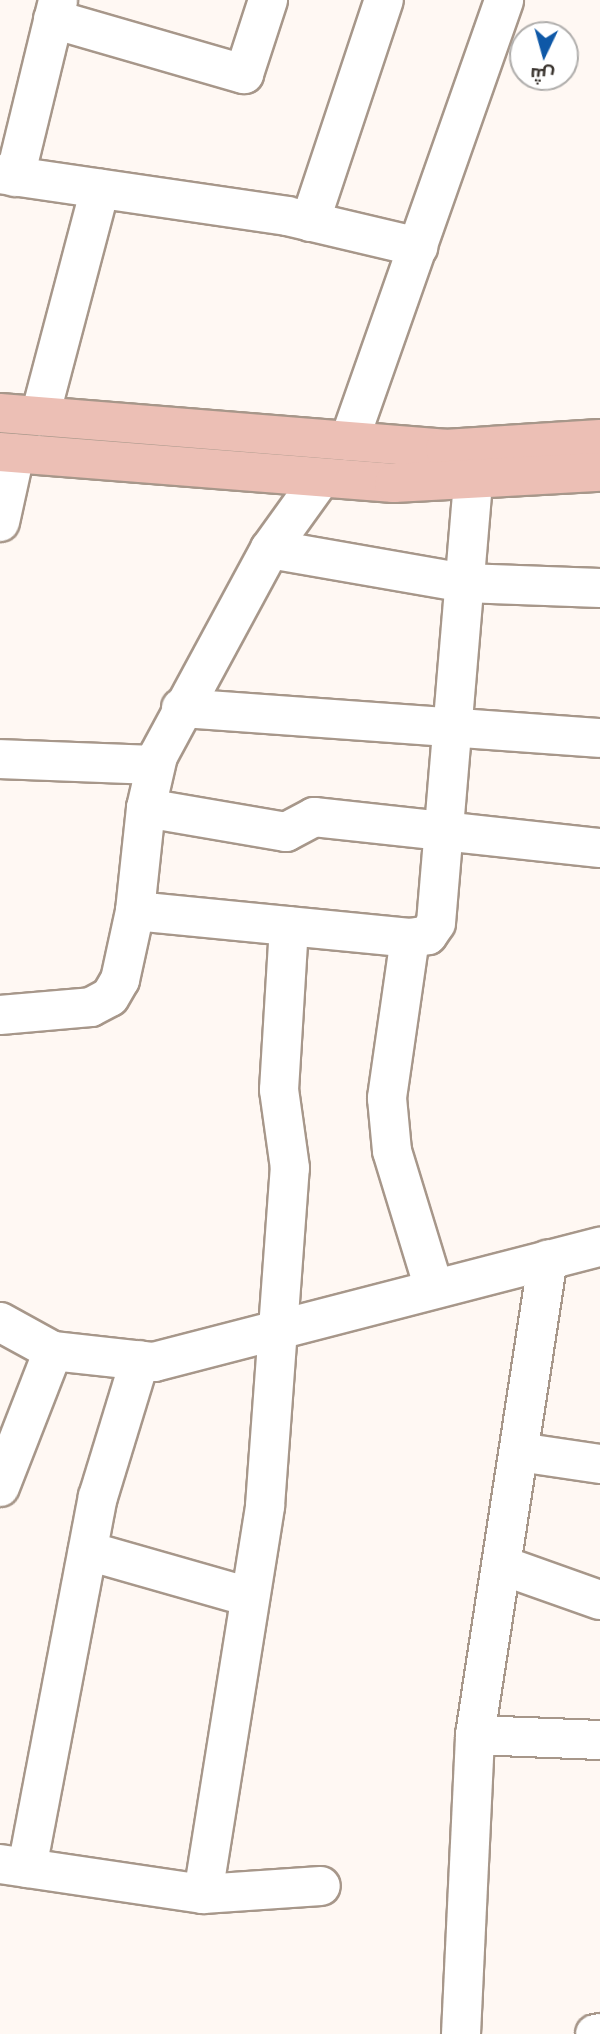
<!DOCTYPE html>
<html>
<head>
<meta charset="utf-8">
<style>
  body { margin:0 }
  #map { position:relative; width:600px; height:2034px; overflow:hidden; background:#fff8f3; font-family:"DM Sans",Cairo,sans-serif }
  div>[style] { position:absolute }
  .roads { filter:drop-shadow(2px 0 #a7978a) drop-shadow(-2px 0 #a7978a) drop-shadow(0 2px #a7978a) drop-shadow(0 -2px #a7978a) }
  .minor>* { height:38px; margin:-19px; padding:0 19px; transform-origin:19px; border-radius:19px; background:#fff }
  .major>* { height:38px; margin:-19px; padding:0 19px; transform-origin:19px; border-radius:19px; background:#ecbfb5 }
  span { translate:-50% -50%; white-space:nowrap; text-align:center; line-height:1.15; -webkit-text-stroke:5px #fff; paint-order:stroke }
  .north { position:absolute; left:509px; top:21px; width:70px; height:70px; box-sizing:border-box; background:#fff; border:2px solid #b0aeac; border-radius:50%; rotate:185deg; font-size:19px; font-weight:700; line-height:28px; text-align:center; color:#3a342f }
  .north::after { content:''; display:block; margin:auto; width:24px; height:32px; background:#0e58a7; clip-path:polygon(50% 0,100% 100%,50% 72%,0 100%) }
</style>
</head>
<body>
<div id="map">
  <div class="roads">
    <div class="minor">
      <i style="left:53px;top:19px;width:199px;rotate:16.1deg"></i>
      <i style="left:244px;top:74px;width:78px;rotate:-72deg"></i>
      <i style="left:0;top:174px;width:290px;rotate:8.3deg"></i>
      <i style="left:287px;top:216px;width:135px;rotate:13.3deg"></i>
      <i style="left:15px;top:177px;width:182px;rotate:-76.3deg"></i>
      <i style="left:310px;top:222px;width:234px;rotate:-71.6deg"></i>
      <i style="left:40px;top:416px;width:235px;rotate:-75.2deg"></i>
      <i style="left:349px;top:441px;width:467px;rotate:-70.6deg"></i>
      <i style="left:0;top:522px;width:70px;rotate:-77.6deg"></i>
      <i style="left:270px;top:549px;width:197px;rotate:9.9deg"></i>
      <i style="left:464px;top:583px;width:136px;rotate:2.1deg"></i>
      <i style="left:181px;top:708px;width:420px;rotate:4.1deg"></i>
      <i style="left:0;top:759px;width:155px;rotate:2.2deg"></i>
      <i style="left:146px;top:808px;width:142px;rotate:9.7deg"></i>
      <i style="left:286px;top:832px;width:32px;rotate:-28deg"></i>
      <i style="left:314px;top:817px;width:288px;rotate:6.2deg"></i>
      <i style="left:135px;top:911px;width:276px;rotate:5.6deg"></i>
      <i style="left:410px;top:938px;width:18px;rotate:-9deg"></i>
      <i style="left:428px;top:935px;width:14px;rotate:-56deg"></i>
      <i style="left:436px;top:923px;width:446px;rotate:-85.2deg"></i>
      <i style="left:410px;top:938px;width:162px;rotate:98.2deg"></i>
      <i style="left:387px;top:1098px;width:53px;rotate:84.6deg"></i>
      <i style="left:392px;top:1151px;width:143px;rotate:73deg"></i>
      <i style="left:0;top:1015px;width:91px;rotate:-5deg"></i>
      <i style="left:91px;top:1007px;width:21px;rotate:-28deg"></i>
      <i style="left:110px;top:997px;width:20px;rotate:-60deg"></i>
      <i style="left:120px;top:980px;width:71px;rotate:-77.7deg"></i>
      <i style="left:135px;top:911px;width:104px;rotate:-83.9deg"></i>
      <i style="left:146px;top:808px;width:53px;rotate:-77deg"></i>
      <i style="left:158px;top:756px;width:235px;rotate:-61.6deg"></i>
      <i style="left:270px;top:549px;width:87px;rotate:-54.3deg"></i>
      <i style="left:0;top:1322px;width:60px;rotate:28.7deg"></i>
      <i style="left:53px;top:1351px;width:102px;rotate:6.2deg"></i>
      <i style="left:154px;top:1362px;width:461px;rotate:-14.5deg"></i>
      <i style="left:519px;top:1452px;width:82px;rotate:8.4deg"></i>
      <i style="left:0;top:1487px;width:146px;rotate:-68.7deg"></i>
      <i style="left:88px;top:1551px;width:168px;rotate:15.9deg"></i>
      <i style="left:501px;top:1565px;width:105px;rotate:19.5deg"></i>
      <i style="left:475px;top:1735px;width:125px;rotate:2.3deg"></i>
      <i style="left:0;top:1864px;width:205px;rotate:8.4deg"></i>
      <i style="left:203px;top:1894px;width:118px;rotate:-3.9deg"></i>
      <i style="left:27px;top:1868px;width:378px;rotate:-79.2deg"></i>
      <i style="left:98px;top:1497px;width:143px;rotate:-73deg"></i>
      <i style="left:203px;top:1894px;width:393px;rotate:-80.9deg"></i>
      <i style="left:265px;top:1506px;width:339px;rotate:-85.8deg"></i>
      <i style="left:290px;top:1168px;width:79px;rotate:-98deg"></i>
      <i style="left:279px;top:1090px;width:164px;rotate:-86.5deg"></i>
      <i style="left:461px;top:2034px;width:299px;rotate:-87.3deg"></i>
      <i style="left:475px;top:1735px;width:481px;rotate:-81.3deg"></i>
      <i style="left:595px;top:2034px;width:5px;rotate:-11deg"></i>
    </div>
    <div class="major">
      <i style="left:0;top:413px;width:446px;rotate:4.6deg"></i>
      <i style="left:445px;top:449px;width:155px;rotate:-3.7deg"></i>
      <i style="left:0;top:452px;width:395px;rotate:4.5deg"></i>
      <i style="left:394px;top:483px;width:206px;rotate:-3.1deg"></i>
    </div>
  </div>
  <div class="north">ش</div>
</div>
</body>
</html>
